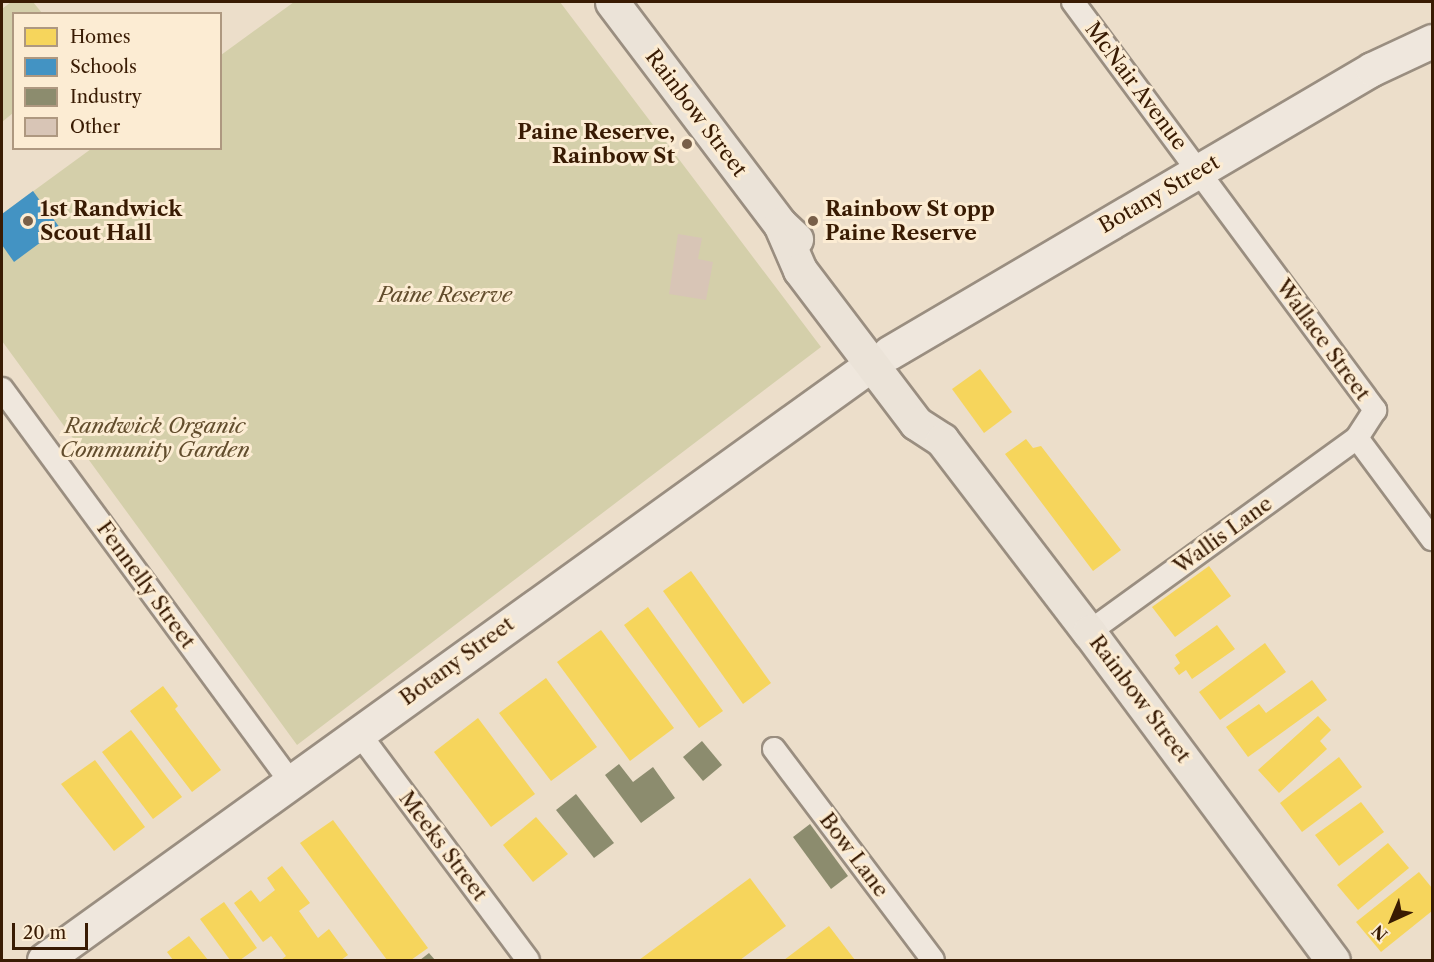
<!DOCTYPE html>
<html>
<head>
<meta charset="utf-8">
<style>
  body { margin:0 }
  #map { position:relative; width:1434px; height:962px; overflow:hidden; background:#ecdeca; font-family:"Libre Caslon Text",serif }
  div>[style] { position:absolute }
  .green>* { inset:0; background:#d4cfaa }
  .homes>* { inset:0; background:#f6d55c }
  .schools>* { inset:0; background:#4393c3 }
  .industry>* { inset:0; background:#8c8c6e }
  .building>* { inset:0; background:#d8c5b6 }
  .roads { filter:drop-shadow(2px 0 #9a8e80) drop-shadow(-2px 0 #9a8e80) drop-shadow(0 2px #9a8e80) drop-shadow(0 -2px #9a8e80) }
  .street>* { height:22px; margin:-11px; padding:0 11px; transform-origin:11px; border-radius:11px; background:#efe7dd }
  .secondary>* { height:33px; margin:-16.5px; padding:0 16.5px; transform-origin:16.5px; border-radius:16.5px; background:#efe7dd }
  .primary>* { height:33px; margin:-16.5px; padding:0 16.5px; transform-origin:16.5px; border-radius:16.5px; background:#ebe3d8 }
  .dots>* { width:16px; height:16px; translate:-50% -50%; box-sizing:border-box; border:3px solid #fcecd3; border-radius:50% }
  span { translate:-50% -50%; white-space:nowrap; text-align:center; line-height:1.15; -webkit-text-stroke:6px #fcecd3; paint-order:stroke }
  .street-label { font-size:21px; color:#391b03 }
  .poi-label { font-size:21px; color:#391b03; font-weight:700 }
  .right { translate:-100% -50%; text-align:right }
  .left { translate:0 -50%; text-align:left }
  .park-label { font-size:21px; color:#624d2d; font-style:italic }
  .frame { position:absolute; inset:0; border:3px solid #391b03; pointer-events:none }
  .legend { position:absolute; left:12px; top:12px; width:210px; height:138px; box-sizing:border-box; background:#fcecd3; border:2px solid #ae9880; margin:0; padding:8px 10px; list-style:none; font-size:18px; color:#391b03 }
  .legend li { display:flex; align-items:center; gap:12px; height:30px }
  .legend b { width:30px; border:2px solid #ae9880 }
  .north { position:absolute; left:1362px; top:890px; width:60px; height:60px; -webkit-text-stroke:4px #fcecd3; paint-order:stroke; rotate:224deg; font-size:16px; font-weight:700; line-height:24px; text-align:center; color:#391b03 }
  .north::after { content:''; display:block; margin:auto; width:21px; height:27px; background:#391b03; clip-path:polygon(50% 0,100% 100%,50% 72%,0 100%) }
  .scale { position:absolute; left:12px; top:923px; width:76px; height:27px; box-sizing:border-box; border:3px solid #391b03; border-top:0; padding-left:8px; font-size:18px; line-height:21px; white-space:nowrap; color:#391b03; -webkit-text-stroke:4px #fcecd3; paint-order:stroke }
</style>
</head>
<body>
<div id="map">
  <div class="green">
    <i style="clip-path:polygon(11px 2px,33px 2px,42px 13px,14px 14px,13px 113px,2px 122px,2px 9px)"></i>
    <i style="clip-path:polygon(294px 2px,560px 2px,821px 347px,297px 745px,2px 341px,2px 214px,91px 149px,220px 148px,221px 55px)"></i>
  </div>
  <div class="homes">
    <i style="clip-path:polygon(980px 369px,1012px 412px,984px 433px,952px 389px)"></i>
    <i style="clip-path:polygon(1026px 439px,1033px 448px,1041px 446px,1121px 550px,1093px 571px,1005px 454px)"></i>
    <i style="clip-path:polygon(1209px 566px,1231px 596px,1175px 637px,1152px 607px)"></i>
    <i style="clip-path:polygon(691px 571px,771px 683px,743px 704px,663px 591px)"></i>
    <i style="clip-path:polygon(648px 607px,723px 711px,699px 728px,624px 625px)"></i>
    <i style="clip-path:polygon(1217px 625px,1235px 649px,1192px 679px,1186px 670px,1179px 675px,1174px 668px,1180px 663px,1175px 655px)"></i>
    <i style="clip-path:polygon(601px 630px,674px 728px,630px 761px,557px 662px)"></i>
    <i style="clip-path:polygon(1265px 643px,1286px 672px,1220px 720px,1199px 692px)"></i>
    <i style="clip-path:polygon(546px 678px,597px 747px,551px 781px,499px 713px)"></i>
    <i style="clip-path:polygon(1312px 680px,1327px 700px,1248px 757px,1226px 727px,1259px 704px,1266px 713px)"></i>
    <i style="clip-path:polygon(163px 686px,178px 706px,175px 709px,221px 770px,192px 792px,130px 711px)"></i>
    <i style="clip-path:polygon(1318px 716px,1331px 730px,1320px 741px,1327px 749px,1279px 793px,1258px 770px)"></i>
    <i style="clip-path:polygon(478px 718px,535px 794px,491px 827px,434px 752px)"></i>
    <i style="clip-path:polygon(131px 730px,182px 797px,153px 819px,102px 752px)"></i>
    <i style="clip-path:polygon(1339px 757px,1362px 787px,1302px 832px,1280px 803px)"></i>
    <i style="clip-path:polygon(95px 760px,145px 827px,114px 851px,61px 784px)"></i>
    <i style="clip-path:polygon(1361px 802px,1384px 832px,1339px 866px,1315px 835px)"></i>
    <i style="clip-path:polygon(536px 817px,568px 854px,533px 882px,503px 845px)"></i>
    <i style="clip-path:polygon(333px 820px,428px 948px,411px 960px,387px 960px,300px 843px)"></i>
    <i style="clip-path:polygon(1388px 843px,1409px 868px,1358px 910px,1337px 885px)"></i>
    <i style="clip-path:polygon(282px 866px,310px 903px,299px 911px,318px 938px,329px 929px,348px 955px,341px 960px,281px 960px,286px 956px,271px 936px,263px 942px,234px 903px,251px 890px,260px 902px,275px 890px,267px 878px)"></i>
    <i style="clip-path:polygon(1419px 872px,1432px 888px,1432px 911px,1381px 952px,1356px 922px)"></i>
    <i style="clip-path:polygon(750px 878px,786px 926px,740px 960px,639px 960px)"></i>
    <i style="clip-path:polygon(224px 902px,257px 948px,240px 960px,230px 960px,200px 919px)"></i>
    <i style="clip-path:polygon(829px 926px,855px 960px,784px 960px)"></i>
    <i style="clip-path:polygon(189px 936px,208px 960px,173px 960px,167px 952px)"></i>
  </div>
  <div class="schools">
    <i style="clip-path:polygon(33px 191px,60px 228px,14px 262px,2px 245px,2px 214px)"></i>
  </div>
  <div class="industry">
    <i style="clip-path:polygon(702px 741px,722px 765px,703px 781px,683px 757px)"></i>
    <i style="clip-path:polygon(619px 764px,633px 782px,653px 767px,675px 798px,641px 823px,605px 775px)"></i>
    <i style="clip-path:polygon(576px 794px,614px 843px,594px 858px,556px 810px)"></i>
    <i style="clip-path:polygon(810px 824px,848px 876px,831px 889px,793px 837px)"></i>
    <i style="clip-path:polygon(429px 953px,435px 960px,420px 960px)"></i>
  </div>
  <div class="building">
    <i style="clip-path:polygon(678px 234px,702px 238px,698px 259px,713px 262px,706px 300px,669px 294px)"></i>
  </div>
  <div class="roads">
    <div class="street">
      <i style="left:1073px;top:2px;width:508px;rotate:53.49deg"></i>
      <i style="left:1375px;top:410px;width:33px;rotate:123deg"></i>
      <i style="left:1357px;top:438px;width:126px;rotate:53.4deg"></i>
      <i style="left:2px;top:389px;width:486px;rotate:53.7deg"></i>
      <i style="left:1089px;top:632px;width:331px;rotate:-35.9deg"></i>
      <i style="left:358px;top:732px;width:284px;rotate:53.3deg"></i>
      <i style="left:774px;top:749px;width:264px;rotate:53deg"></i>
    </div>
    <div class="secondary">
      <i style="left:889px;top:353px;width:560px;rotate:-30.46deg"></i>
      <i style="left:1372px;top:69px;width:66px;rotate:-25deg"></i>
      <i style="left:44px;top:960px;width:1020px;rotate:-35.75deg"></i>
    </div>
    <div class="primary">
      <i style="left:612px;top:2px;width:278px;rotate:52.9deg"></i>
      <i style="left:780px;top:224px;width:22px;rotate:43deg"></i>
      <i style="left:780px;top:224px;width:50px;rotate:66.5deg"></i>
      <i style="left:800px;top:270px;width:192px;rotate:52.8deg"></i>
      <i style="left:916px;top:423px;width:31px;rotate:33deg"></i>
      <i style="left:942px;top:440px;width:242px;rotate:52.6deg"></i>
      <i style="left:1089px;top:632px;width:409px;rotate:53.4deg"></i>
    </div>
  </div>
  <div class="dots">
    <i style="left:687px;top:144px;background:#785f49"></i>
    <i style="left:28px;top:221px;background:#785f49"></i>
    <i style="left:813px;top:221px;background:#785f49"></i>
  </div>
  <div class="street-label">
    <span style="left:1136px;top:86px;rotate:53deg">McNair Avenue</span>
    <span style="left:696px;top:113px;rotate:53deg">Rainbow Street</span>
    <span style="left:1159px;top:194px;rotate:-30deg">Botany Street</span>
    <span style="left:1323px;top:340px;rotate:54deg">Wallace Street</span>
    <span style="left:1223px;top:535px;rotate:-36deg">Wallis Lane</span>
    <span style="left:146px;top:585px;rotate:54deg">Fennelly Street</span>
    <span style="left:457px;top:661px;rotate:-36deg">Botany Street</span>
    <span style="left:1140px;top:699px;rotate:53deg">Rainbow Street</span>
    <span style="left:443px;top:846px;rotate:53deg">Meeks Street</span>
    <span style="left:854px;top:855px;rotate:53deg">Bow Lane</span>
  </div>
  <div class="poi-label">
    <span class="right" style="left:675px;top:144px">Paine Reserve,<br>Rainbow St</span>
    <span class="left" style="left:40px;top:221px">1st Randwick<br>Scout Hall</span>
    <span class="left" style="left:825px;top:221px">Rainbow St opp<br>Paine Reserve</span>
  </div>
  <div class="park-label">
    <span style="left:445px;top:295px">Paine Reserve</span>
    <span style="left:155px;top:438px">Randwick Organic<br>Community Garden</span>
  </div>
  <div class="frame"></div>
  <ul class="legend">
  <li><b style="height:16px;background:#f6d55c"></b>Homes</li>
  <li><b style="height:16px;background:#4393c3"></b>Schools</li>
  <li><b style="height:16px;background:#8c8c6e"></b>Industry</li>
  <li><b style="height:16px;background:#d8c5b6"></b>Other</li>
  </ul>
  <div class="north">N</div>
  <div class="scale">20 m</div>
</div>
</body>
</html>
